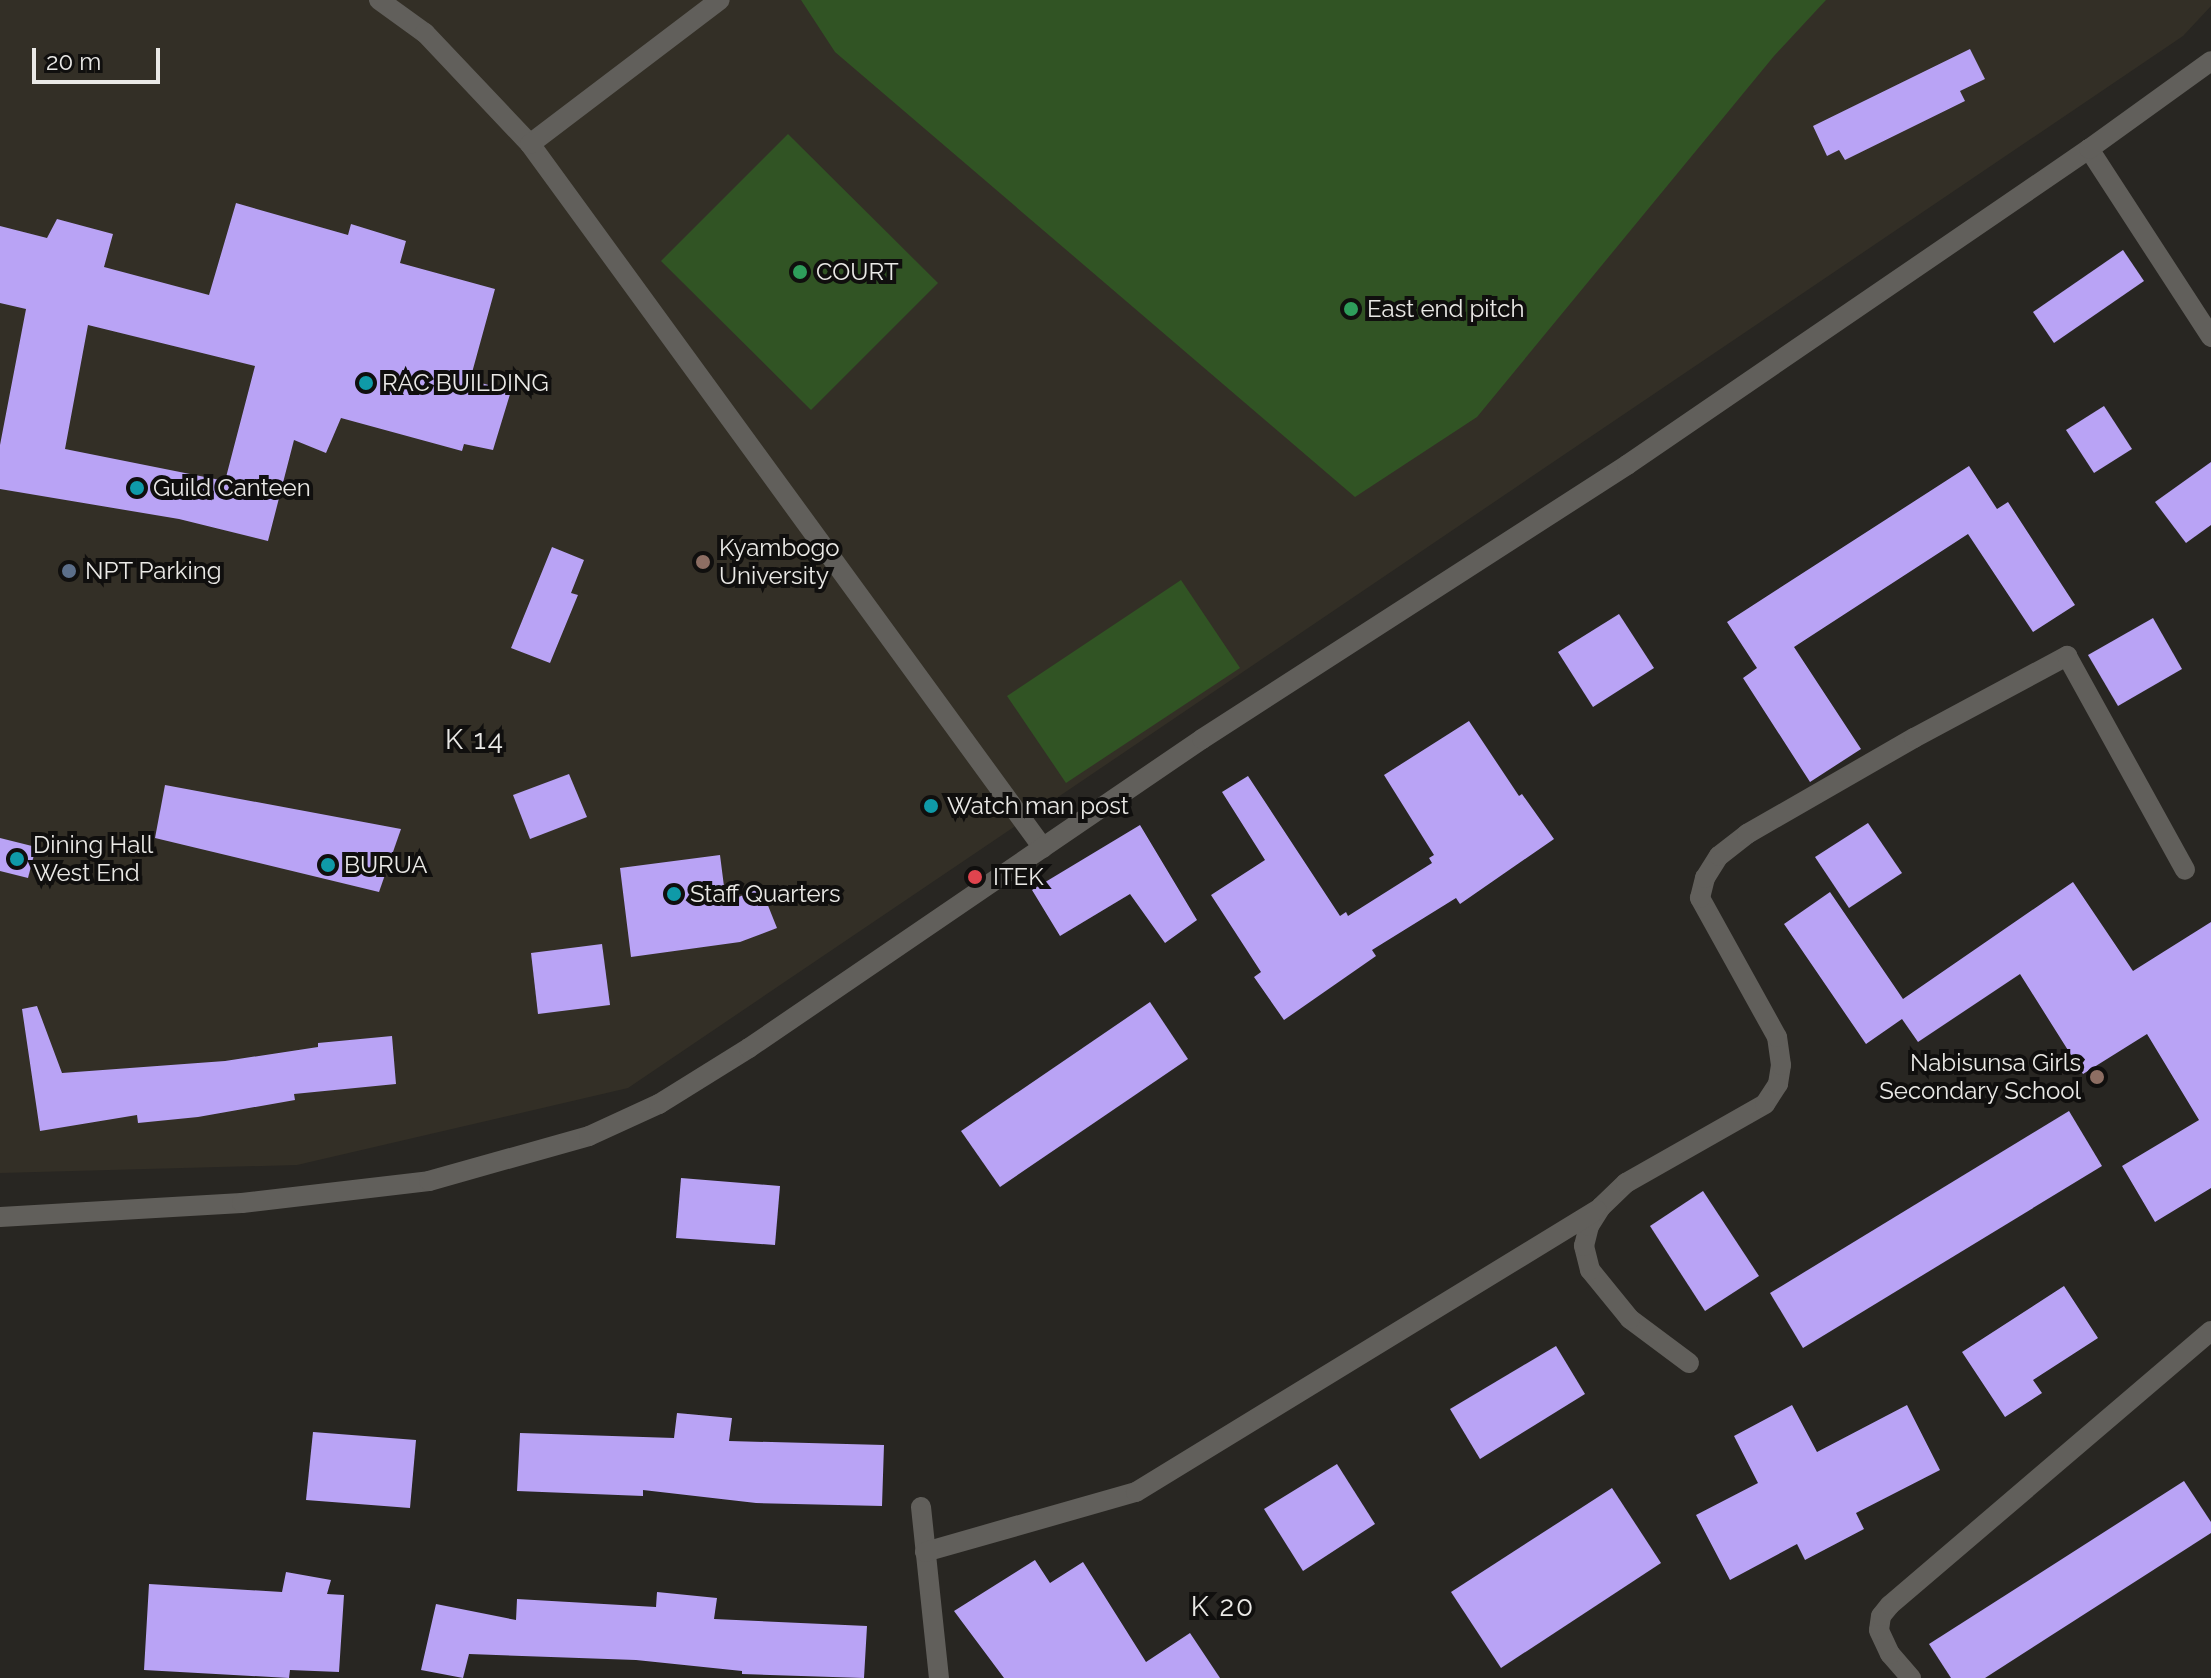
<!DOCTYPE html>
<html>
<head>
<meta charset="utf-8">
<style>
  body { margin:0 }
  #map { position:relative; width:2211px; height:1678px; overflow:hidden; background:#282622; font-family:Raleway,sans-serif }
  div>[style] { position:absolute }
  .built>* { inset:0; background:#332f26 }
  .green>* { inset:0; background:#315424 }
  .building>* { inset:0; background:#b9a3f5 }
  .minor>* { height:20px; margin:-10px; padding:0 10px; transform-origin:10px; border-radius:10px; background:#615f5b }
  .dots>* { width:22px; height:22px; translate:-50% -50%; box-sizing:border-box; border:4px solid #100f0e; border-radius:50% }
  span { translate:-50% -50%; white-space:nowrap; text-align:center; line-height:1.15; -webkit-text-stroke:8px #100f0e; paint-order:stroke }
  .poi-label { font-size:24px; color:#eae9e6 }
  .left { translate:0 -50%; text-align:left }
  .right { translate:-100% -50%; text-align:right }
  .quarter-label { font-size:28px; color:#eae9e6; letter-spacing:2px }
  .scale { position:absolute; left:32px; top:48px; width:128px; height:36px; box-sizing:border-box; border:4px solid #eae9e6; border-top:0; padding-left:10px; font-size:24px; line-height:28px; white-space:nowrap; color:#eae9e6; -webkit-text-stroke:6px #100f0e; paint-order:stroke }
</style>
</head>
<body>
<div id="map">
  <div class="built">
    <i style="clip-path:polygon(0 0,2211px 0,2211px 6px,2183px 36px,628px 1088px,297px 1165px,0 1173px)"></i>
  </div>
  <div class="green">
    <i style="clip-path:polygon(801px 0,1826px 0,1774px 56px,1477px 417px,1355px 497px,835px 52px)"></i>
    <i style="clip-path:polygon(788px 134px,938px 283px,811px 410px,661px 261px)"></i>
    <i style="clip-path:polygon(1181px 580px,1240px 668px,1066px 783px,1007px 696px)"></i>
  </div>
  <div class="building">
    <i style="clip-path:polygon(1970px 49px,1985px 79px,1960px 91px,1965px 101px,1845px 160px,1839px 150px,1827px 156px,1813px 126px)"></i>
    <i style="clip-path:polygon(evenodd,236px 203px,348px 235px,351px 224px,406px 241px,400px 263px,495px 289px,470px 380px,511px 391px,493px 450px,464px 444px,462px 451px,341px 418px,326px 453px,294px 440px,268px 541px,179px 519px,0 489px,0 445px,26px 309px,0 303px,0 226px,47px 238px,57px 219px,113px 234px,104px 267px,209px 295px,236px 203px,88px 325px,255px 366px,225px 481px,65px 449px,88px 325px)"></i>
    <i style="clip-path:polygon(2123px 250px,2144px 281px,2054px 343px,2033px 312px)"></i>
    <i style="clip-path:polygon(2104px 406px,2132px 449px,2094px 473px,2066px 430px)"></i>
    <i style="clip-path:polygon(2211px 462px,2211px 525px,2186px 543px,2155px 502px)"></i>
    <i style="clip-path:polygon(1969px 466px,1997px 509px,2008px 502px,2075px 605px,2033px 632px,1968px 534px,1794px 647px,1861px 749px,1810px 782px,1743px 678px,1757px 668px,1727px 622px)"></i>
    <i style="clip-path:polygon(552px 547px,584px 560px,571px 593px,578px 595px,550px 663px,511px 648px)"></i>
    <i style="clip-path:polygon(1619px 614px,1654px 668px,1593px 707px,1558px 652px)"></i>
    <i style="clip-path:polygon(2153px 618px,2182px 669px,2118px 706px,2088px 655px)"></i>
    <i style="clip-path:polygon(1469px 721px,1519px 796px,1522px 794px,1554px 839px,1460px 904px,1456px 898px,1372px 950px,1376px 956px,1284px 1020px,1254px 977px,1261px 972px,1211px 895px,1265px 860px,1222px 792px,1248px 776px,1340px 916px,1346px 912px,1348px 916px,1432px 863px,1429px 858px,1434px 855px,1384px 775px)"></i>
    <i style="clip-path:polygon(569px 774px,587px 817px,530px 839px,513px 795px)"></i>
    <i style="clip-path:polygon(165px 785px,401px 829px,379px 892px,155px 838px)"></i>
    <i style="clip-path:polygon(1868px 823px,1902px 873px,1849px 908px,1815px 857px)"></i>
    <i style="clip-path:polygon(1140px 825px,1197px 920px,1165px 943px,1130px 894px,1060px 936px,1032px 890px)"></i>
    <i style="clip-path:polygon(0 838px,36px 847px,28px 878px,0 871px)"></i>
    <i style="clip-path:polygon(720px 855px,726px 902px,761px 888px,777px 928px,740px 942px,631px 957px,620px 868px)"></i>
    <i style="clip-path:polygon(2073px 882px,2133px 971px,2211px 922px,2211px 1188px,2155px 1222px,2122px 1166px,2199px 1120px,2147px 1034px,2083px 1074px,2020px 974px,1918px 1042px,1902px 1019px,1866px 1044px,1784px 924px,1830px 892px,1903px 999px)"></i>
    <i style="clip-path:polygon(602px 944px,610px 1005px,538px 1014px,531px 953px)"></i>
    <i style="clip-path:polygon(1150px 1002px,1188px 1059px,1000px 1187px,961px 1131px)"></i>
    <i style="clip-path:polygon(37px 1006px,62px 1073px,225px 1061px,318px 1047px,318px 1043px,392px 1036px,396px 1084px,294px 1094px,295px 1100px,198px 1117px,138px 1123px,137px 1115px,40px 1131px,22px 1009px)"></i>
    <i style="clip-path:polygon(2069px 1111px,2102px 1166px,1803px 1348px,1770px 1293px)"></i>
    <i style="clip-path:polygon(681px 1178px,780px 1186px,775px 1245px,676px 1238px)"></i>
    <i style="clip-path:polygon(1703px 1191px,1759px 1276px,1705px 1311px,1650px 1226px)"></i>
    <i style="clip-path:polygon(2064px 1286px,2098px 1338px,2033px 1380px,2042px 1393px,2005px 1417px,1962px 1352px)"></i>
    <i style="clip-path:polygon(1556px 1346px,1585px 1394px,1480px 1459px,1450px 1409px)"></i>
    <i style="clip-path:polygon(1792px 1405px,1817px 1452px,1907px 1405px,1940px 1470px,1856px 1513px,1864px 1529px,1805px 1560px,1797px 1544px,1730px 1580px,1696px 1515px,1758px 1483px,1734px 1436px)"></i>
    <i style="clip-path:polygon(677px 1413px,732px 1418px,729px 1441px,884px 1445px,882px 1506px,756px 1503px,643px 1490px,643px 1496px,517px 1491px,520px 1433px,674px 1438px)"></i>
    <i style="clip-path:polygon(313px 1432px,416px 1440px,410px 1508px,306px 1500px)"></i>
    <i style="clip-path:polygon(1337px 1464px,1375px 1524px,1303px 1571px,1264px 1509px)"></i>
    <i style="clip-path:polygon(2184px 1481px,2211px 1522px,2211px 1533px,1985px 1678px,1951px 1678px,1929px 1644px)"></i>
    <i style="clip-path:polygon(1612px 1488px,1661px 1563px,1501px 1668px,1451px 1592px)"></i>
    <i style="clip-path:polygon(1035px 1560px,1050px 1583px,1083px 1562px,1146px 1662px,1190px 1633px,1220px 1678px,1004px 1678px,954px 1611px)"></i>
    <i style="clip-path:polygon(286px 1572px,331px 1580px,327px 1594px,344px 1595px,339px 1672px,290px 1670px,289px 1678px,144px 1670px,149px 1584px,282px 1592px)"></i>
    <i style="clip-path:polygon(657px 1592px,717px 1598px,714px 1619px,867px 1626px,864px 1678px,742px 1674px,742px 1671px,636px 1660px,469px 1654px,463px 1678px,421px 1670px,436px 1604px,516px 1620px,517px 1599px,656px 1607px)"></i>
  </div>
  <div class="minor">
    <i style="left:379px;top:0;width:57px;rotate:35.7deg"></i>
    <i style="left:425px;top:33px;width:153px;rotate:46.6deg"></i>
    <i style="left:530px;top:144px;width:871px;rotate:53.92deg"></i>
    <i style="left:530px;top:144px;width:238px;rotate:-37.2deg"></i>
    <i style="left:2089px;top:149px;width:224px;rotate:57deg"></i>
    <i style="left:0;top:1217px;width:242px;rotate:-3.3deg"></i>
    <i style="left:242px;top:1203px;width:188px;rotate:-6.7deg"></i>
    <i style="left:429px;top:1181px;width:166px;rotate:-15.7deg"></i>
    <i style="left:589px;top:1136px;width:77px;rotate:-24.6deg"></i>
    <i style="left:659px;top:1104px;width:106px;rotate:-31.9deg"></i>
    <i style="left:749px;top:1048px;width:548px;rotate:-34.3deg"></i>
    <i style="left:1202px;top:739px;width:506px;rotate:-32.81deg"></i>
    <i style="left:1627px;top:465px;width:560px;rotate:-34.37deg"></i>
    <i style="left:2089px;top:149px;width:150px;rotate:-35.8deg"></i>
    <i style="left:1689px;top:1363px;width:74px;rotate:-143.3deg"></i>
    <i style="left:1630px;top:1319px;width:63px;rotate:-129.2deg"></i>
    <i style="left:1590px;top:1270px;width:25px;rotate:-104deg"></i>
    <i style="left:1584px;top:1246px;width:21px;rotate:-76deg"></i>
    <i style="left:1589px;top:1226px;width:22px;rotate:-58deg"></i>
    <i style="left:1601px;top:1207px;width:35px;rotate:-44deg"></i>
    <i style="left:1626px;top:1183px;width:160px;rotate:-29.6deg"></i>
    <i style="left:1765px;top:1104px;width:24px;rotate:-57deg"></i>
    <i style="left:1778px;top:1084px;width:19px;rotate:-81deg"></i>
    <i style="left:1781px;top:1065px;width:28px;rotate:-98deg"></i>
    <i style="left:1777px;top:1037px;width:159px;rotate:-119deg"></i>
    <i style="left:1700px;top:898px;width:21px;rotate:-76deg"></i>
    <i style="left:1705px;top:878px;width:26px;rotate:-58deg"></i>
    <i style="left:1719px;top:856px;width:36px;rotate:-38deg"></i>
    <i style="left:1747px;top:834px;width:193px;rotate:-29.9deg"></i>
    <i style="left:1914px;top:738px;width:174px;rotate:-28.2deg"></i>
    <i style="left:2067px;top:656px;width:244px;rotate:61.1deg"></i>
    <i style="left:921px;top:1507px;width:172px;rotate:84deg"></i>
    <i style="left:925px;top:1552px;width:219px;rotate:-15.9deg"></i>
    <i style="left:1136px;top:1492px;width:540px;rotate:-31.45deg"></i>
    <i style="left:1911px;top:1678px;width:32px;rotate:-131deg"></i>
    <i style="left:1890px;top:1654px;width:26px;rotate:-115deg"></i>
    <i style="left:1879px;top:1630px;width:14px;rotate:-82deg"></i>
    <i style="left:1881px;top:1616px;width:14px;rotate:-51deg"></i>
    <i style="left:1890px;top:1605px;width:422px;rotate:-40.5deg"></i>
  </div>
  <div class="dots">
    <i style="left:800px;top:272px;background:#2e9e5b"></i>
    <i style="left:1351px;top:309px;background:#2e9e5b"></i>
    <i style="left:366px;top:383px;background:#0f9aa8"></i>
    <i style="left:137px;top:488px;background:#0f9aa8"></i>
    <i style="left:703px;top:562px;background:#8d6e63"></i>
    <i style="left:69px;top:571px;background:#5c6f8a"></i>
    <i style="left:931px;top:806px;background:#0f9aa8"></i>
    <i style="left:17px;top:859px;background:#0f9aa8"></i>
    <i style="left:328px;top:865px;background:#0f9aa8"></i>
    <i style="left:975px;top:877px;background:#e0444e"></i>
    <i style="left:674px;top:894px;background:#0f9aa8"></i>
    <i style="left:2097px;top:1077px;background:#8d6e63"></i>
  </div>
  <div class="poi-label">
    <span class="left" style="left:816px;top:272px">COURT</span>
    <span class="left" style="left:1367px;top:309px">East end pitch</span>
    <span class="left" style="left:382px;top:383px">RAC BUILDING</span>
    <span class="left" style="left:153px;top:488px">Guild Canteen</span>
    <span class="left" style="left:719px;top:562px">Kyambogo<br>University</span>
    <span class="left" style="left:85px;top:571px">NPT Parking</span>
    <span class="left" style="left:947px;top:806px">Watch man post</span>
    <span class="left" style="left:33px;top:859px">Dining Hall<br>West End</span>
    <span class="left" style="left:344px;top:865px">BURUA</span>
    <span class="left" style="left:993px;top:877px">ITEK</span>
    <span class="left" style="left:690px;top:894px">Staff Quarters</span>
    <span class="right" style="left:2081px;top:1077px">Nabisunsa Girls<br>Secondary School</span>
  </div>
  <div class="quarter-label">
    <span style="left:475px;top:740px">K 14</span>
    <span style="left:1223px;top:1607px">K 20</span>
  </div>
  <div class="scale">20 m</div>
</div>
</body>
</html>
